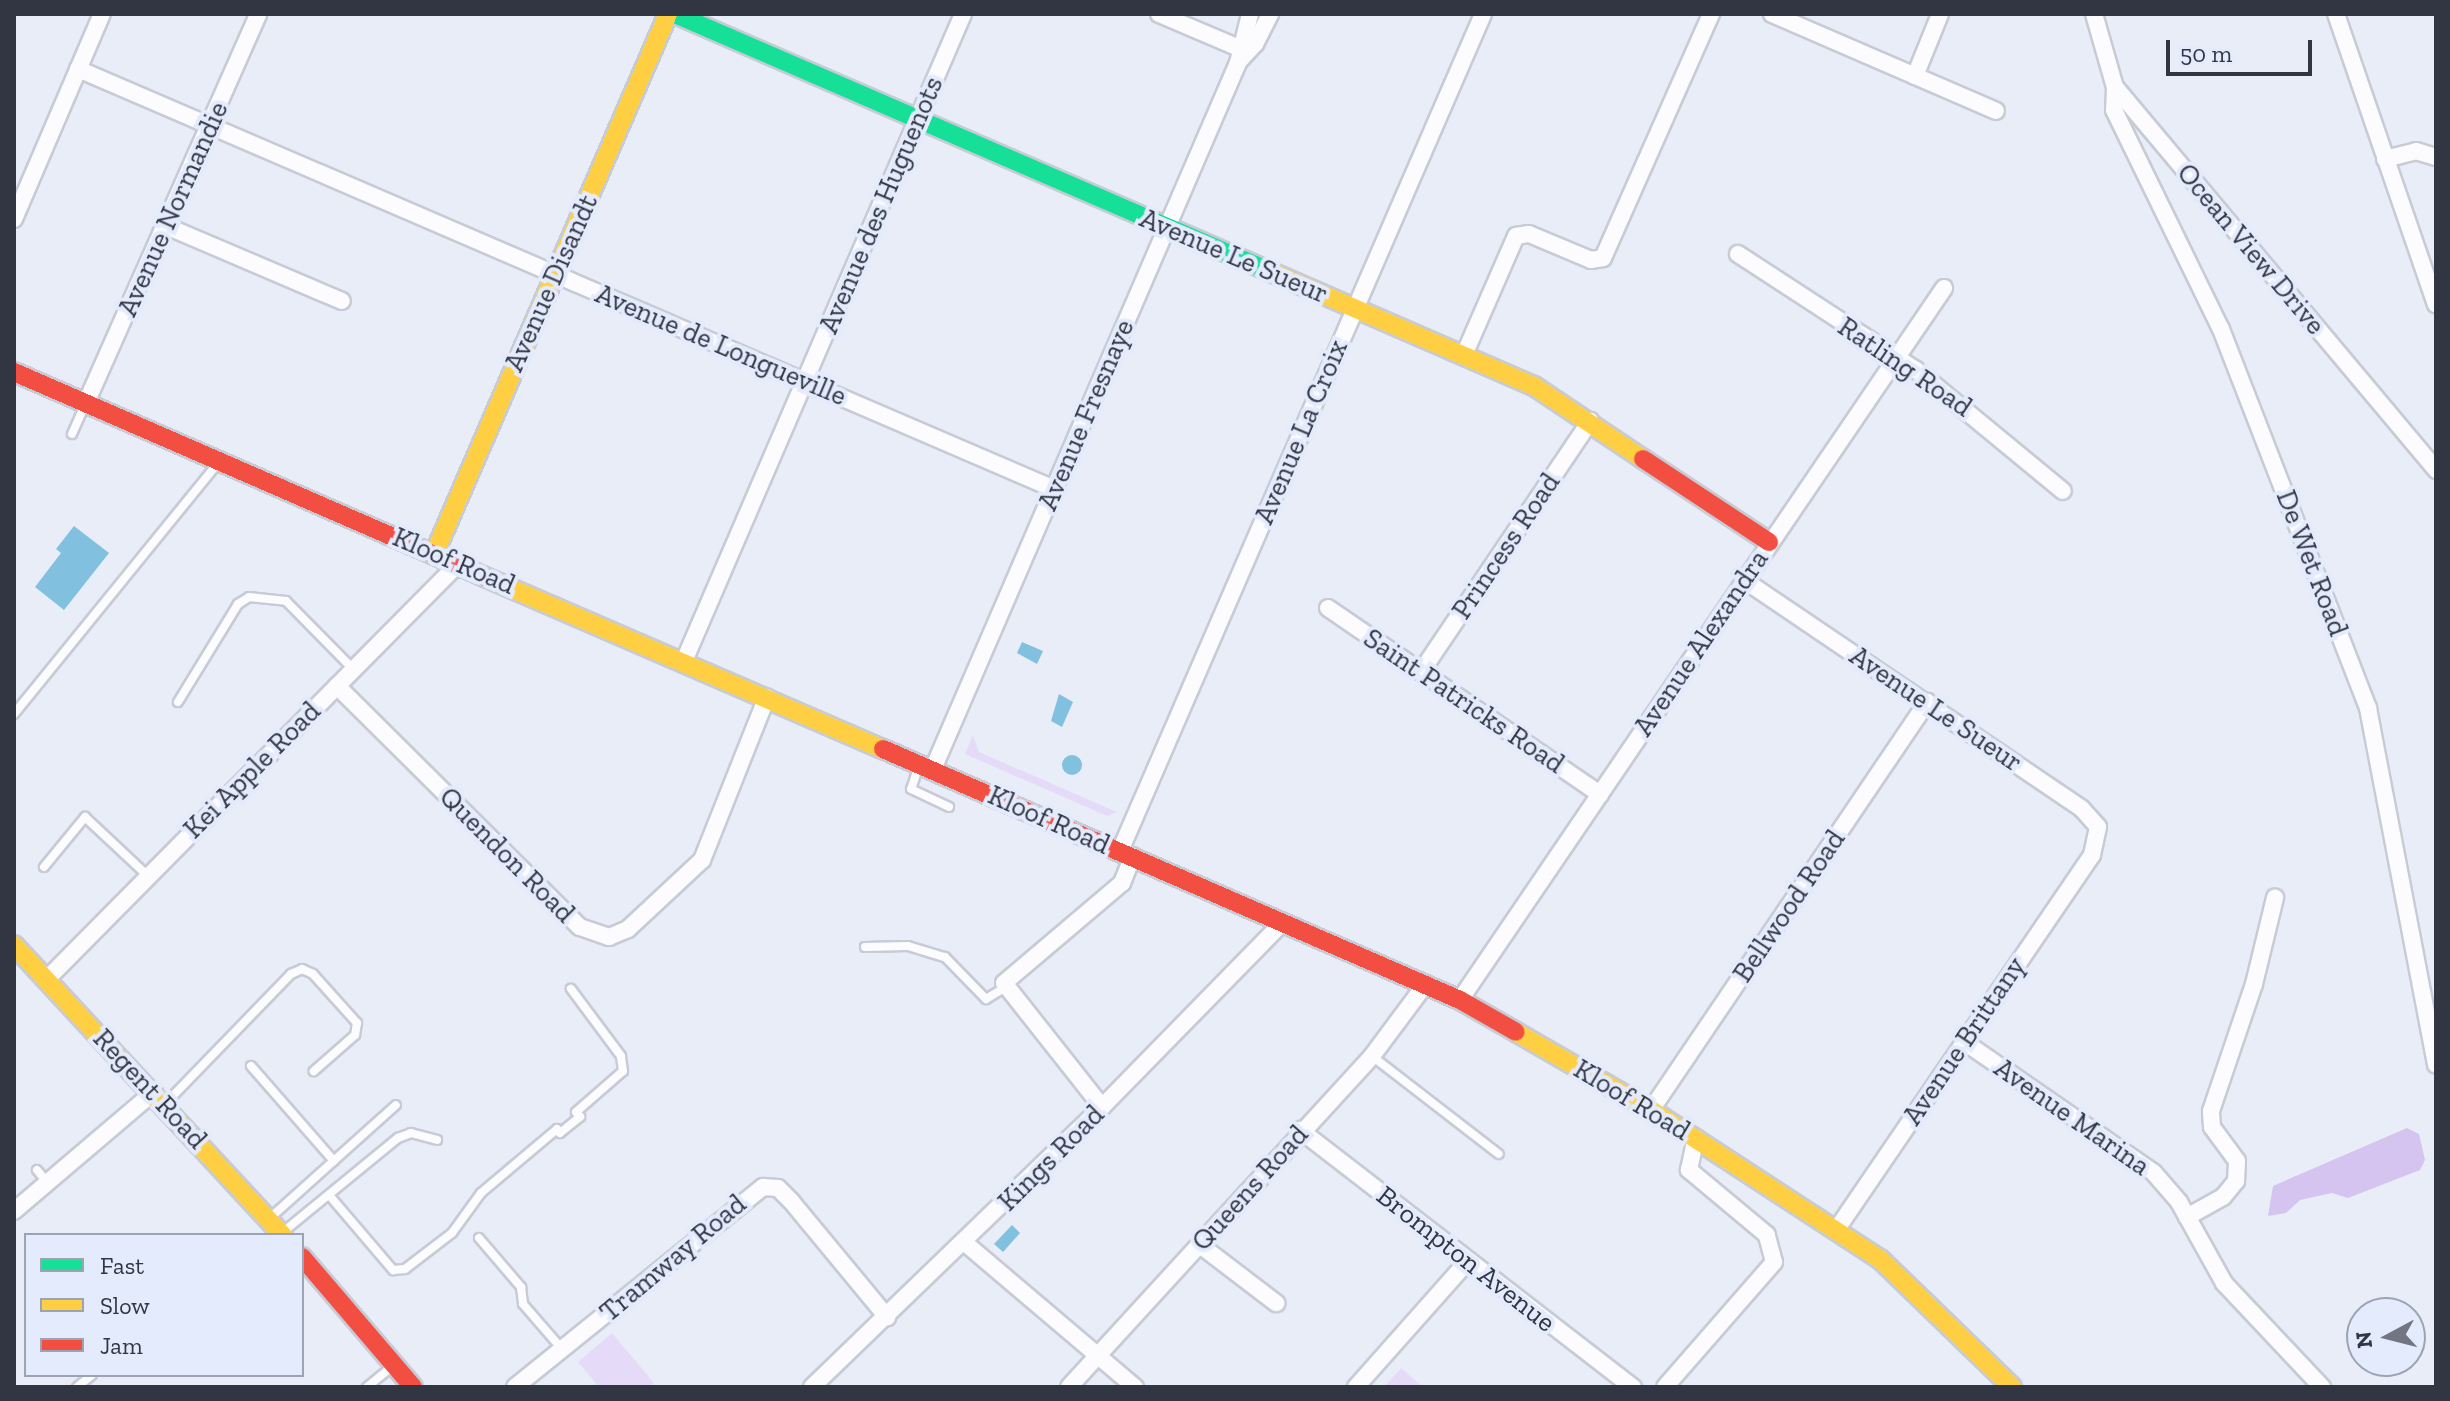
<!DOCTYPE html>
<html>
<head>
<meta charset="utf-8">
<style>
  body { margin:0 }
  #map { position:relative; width:2450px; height:1401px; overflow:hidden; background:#e9edf7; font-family:"Zilla Slab",serif }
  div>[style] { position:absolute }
  .green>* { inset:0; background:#e5dbf9 }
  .forest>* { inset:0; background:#d4c4ef }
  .water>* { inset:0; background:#82c0e0 }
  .round { border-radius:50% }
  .roads { filter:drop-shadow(2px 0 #c7cbd6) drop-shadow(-2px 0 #c7cbd6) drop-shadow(0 2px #c7cbd6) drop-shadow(0 -2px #c7cbd6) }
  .lane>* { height:8px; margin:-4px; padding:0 4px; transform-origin:4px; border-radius:4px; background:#fcfcfe }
  .street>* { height:16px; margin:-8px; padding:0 8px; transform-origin:8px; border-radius:8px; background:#fcfcfe }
  .fast>* { height:18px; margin:-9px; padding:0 9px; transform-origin:9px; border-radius:9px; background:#16e098 }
  .slow>* { height:18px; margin:-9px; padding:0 9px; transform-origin:9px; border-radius:9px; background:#ffcf43 }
  .jam>* { height:18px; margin:-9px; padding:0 9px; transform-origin:9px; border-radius:9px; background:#f24e42 }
  span { translate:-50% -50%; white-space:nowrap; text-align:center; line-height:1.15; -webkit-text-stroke:8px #e3ebfd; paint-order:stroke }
  .street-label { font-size:28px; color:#323643 }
  .frame { position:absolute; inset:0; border:16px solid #323643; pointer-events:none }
  .legend { position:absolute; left:24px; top:1233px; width:280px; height:144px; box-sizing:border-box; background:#e3ebfd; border:2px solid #9ca3b3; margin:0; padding:10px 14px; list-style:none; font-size:24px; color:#323643 }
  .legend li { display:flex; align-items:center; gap:16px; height:40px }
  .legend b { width:40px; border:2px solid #9ca3b3 }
  .north { position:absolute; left:2346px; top:1297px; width:80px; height:80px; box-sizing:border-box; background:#e3ebfd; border:2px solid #9ca3b3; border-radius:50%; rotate:263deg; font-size:22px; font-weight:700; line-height:32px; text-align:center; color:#323643 }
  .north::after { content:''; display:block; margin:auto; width:28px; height:36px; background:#727682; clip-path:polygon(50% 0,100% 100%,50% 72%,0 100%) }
  .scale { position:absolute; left:2166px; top:40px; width:146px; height:36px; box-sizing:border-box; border:4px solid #323643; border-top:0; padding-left:10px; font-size:24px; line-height:28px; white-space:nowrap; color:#323643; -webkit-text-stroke:6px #e3ebfd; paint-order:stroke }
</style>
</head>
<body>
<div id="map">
  <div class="green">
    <i style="clip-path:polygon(973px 735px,979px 752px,1117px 812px,1107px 816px,965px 754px)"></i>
    <i style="clip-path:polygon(612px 1333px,654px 1383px,649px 1387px,599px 1387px,578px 1362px)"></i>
    <i style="clip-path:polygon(1401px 1368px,1417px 1382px,1422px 1387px,1384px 1387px)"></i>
  </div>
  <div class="forest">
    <i style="clip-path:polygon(2407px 1128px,2419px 1134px,2425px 1160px,2420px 1170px,2348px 1198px,2332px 1193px,2300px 1200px,2286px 1213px,2268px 1216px,2273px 1186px)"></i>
  </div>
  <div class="water">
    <i style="clip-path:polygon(74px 526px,109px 553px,64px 610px,35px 587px,61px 553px,56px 549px)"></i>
    <i style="clip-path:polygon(1022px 642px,1043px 651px,1037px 664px,1017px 653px)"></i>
    <i style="clip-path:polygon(1059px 694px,1073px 702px,1062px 727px,1051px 721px)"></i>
    <i class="round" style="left:1062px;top:755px;width:20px;height:20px"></i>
    <i style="clip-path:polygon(1012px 1225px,1020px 1233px,1003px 1252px,994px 1244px)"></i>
  </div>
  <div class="roads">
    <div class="lane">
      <i style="left:72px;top:434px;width:32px;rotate:-66deg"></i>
      <i style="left:178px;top:702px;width:115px;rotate:-58.5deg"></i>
      <i style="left:238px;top:604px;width:13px;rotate:-32deg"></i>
      <i style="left:249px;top:597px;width:37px;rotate:6deg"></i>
      <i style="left:286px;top:601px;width:95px;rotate:45.4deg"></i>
      <i style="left:14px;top:714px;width:323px;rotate:-50.9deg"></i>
      <i style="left:919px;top:765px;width:25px;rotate:108deg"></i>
      <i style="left:911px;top:789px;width:42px;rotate:25.3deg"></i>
      <i style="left:44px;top:867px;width:65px;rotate:-50.6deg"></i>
      <i style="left:85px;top:817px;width:85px;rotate:43.1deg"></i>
      <i style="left:865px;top:947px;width:43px;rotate:-1.3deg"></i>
      <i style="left:908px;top:946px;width:39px;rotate:17deg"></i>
      <i style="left:945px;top:957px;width:59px;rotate:45.7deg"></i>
      <i style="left:986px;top:999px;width:21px;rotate:-31deg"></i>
      <i style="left:1372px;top:1056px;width:160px;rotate:37.7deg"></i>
      <i style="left:251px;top:1066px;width:126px;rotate:48.9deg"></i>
      <i style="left:165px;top:1104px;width:181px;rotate:-45.9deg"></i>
      <i style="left:291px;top:974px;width:12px;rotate:-24deg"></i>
      <i style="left:302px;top:969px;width:12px;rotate:24deg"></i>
      <i style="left:313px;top:974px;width:66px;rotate:48.1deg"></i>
      <i style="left:357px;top:1023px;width:12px;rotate:99deg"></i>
      <i style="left:355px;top:1035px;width:55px;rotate:138.7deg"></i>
      <i style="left:37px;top:1170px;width:17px;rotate:50deg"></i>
      <i style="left:329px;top:1195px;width:99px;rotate:49.5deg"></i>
      <i style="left:393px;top:1270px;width:12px;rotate:-5deg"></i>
      <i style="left:405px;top:1269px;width:59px;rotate:-37.5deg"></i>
      <i style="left:452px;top:1233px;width:49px;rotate:-54.1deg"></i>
      <i style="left:481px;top:1193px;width:99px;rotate:-40.1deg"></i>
      <i style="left:557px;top:1129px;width:5px;rotate:53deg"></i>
      <i style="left:560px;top:1133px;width:26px;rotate:-39deg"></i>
      <i style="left:580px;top:1117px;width:6px;rotate:-129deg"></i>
      <i style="left:576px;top:1112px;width:62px;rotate:-41.1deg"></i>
      <i style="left:623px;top:1071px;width:15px;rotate:-98deg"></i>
      <i style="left:621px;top:1056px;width:84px;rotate:-126.7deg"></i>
      <i style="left:270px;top:1218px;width:169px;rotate:-41.9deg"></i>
      <i style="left:283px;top:1232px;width:149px;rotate:-39.3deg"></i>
      <i style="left:398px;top:1138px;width:14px;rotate:-21deg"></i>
      <i style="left:411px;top:1133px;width:27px;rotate:15deg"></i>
      <i style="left:479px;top:1238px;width:65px;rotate:49.4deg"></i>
      <i style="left:521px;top:1287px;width:17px;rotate:83deg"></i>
      <i style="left:523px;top:1304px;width:60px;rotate:49.1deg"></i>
      <i style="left:77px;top:1387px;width:19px;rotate:-39deg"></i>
      <i style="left:367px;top:1387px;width:35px;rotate:-39deg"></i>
    </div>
    <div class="street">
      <i style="left:1159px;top:14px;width:95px;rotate:23deg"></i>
      <i style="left:1772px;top:14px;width:244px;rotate:23.4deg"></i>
      <i style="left:2094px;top:14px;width:76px;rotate:74deg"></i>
      <i style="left:2115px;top:87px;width:500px;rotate:50deg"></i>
      <i style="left:2336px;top:14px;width:307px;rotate:71deg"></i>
      <i style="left:1240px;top:60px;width:22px;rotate:-47deg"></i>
      <i style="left:1255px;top:44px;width:34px;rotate:-63deg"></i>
      <i style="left:78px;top:69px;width:1063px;rotate:23.28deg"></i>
      <i style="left:1915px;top:76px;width:67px;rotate:-68deg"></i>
      <i style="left:2115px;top:87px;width:23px;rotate:92deg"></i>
      <i style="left:2114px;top:110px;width:244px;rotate:64deg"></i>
      <i style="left:2221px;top:329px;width:407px;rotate:68.8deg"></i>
      <i style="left:2368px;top:708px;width:363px;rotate:79.2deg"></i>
      <i style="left:2385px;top:159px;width:32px;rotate:-14deg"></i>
      <i style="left:2416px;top:151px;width:21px;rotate:17deg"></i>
      <i style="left:14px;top:219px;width:223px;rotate:-66.8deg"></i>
      <i style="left:166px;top:226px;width:191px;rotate:23.1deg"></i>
      <i style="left:1738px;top:254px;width:212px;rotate:33.1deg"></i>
      <i style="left:1916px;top:370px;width:190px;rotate:39.5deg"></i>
      <i style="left:1464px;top:355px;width:130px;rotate:-66.4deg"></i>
      <i style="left:1516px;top:236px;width:13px;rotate:-9deg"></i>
      <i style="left:1529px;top:234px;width:67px;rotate:22.8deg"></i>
      <i style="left:1591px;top:260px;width:12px;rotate:-9deg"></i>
      <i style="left:1603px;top:258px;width:267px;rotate:-66.1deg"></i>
      <i style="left:86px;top:403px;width:425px;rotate:-66.1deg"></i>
      <i style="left:1744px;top:580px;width:408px;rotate:34.1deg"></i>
      <i style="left:2082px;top:809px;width:24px;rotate:48deg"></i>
      <i style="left:2098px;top:827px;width:29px;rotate:102deg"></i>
      <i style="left:2092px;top:855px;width:453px;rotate:124.3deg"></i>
      <i style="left:1328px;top:608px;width:330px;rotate:34.4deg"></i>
      <i style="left:684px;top:661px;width:705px;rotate:-66.67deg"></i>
      <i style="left:1421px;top:672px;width:303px;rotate:-56deg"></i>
      <i style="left:337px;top:686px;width:342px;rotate:44.8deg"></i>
      <i style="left:580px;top:927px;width:31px;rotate:19deg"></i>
      <i style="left:609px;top:937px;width:21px;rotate:-23deg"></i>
      <i style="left:628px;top:929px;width:101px;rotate:-43deg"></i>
      <i style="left:702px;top:860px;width:175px;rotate:-68.3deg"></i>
      <i style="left:933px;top:769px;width:769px;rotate:-66.64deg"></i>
      <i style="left:1238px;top:63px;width:50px;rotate:-76.2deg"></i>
      <i style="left:1120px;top:851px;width:912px;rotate:-66.55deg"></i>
      <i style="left:47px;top:979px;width:585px;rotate:-45.28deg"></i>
      <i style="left:1460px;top:1000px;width:861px;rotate:-55.79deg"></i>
      <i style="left:1963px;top:1041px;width:232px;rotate:34.6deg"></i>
      <i style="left:2154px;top:1173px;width:38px;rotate:49deg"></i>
      <i style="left:2179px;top:1202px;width:93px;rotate:60.9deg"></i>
      <i style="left:2224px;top:1283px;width:143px;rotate:46.7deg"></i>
      <i style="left:1102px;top:1107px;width:158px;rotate:-128.3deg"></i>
      <i style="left:1004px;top:983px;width:155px;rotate:-40.3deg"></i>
      <i style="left:1122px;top:883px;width:29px;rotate:-68deg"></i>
      <i style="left:1651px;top:1110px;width:493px;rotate:-55.9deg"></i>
      <i style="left:1300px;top:1130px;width:421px;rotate:37.7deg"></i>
      <i style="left:14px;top:1211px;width:184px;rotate:-40.4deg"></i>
      <i style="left:2187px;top:1217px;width:41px;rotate:-29.1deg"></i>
      <i style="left:2223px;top:1197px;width:21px;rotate:-51deg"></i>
      <i style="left:2236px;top:1181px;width:20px;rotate:-87deg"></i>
      <i style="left:2237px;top:1161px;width:42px;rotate:-126.3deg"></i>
      <i style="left:2212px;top:1127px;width:16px;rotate:-94deg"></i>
      <i style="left:2211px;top:1111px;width:134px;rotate:-71.3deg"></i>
      <i style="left:2254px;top:984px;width:89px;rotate:-76.3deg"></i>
      <i style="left:965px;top:1243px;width:223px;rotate:40.3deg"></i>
      <i style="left:1200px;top:1245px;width:96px;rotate:37.3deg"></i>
      <i style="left:515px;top:1387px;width:319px;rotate:-38.9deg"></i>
      <i style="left:763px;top:1187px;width:15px;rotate:4deg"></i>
      <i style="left:778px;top:1188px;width:18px;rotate:45deg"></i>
      <i style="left:791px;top:1201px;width:151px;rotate:50.4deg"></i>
      <i style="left:812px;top:1387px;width:403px;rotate:-44deg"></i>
      <i style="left:1102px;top:1107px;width:259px;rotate:-45.6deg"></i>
      <i style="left:1069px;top:1387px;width:449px;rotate:-47.5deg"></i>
      <i style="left:1372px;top:1056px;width:89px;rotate:-53.3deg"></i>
      <i style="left:1356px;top:1387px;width:167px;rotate:-48.4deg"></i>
      <i style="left:1665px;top:1387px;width:166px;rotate:-48.9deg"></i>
      <i style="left:1774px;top:1262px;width:28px;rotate:-105deg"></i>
      <i style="left:1767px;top:1235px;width:102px;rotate:-140.2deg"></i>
      <i style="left:1689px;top:1170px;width:33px;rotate:-78deg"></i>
    </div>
    <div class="fast">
      <i style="left:675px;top:14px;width:647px;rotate:23.4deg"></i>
    </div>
    <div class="slow">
      <i style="left:1269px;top:271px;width:289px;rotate:23.5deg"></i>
      <i style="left:1534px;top:386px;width:131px;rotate:33.8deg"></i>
      <i style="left:435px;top:552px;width:586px;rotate:-66.58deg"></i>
      <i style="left:485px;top:577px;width:434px;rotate:23.4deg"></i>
      <i style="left:14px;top:945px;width:396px;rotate:47.2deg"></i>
      <i style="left:1516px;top:1032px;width:156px;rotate:30deg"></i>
      <i style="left:1651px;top:1110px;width:273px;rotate:33.1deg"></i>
      <i style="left:1880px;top:1259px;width:184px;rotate:44.1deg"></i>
    </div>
    <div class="jam">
      <i style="left:14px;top:372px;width:514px;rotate:23.52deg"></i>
      <i style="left:1643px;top:459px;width:151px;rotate:33.4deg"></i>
      <i style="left:883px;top:749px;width:629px;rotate:23.51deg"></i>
      <i style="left:1460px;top:1000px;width:64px;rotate:29.7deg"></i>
      <i style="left:302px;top:1257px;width:171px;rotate:49.5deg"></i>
    </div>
  </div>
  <div class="street-label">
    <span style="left:881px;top:205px;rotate:-67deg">Avenue des Huguenots</span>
    <span style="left:173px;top:209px;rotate:-66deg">Avenue Normandie</span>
    <span style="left:2251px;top:249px;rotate:50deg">Ocean View Drive</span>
    <span style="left:1234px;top:256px;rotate:23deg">Avenue Le Sueur</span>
    <span style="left:551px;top:283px;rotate:-66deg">Avenue Disandt</span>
    <span style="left:721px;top:345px;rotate:23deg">Avenue de Longueville</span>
    <span style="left:1905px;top:367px;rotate:34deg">Ratling Road</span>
    <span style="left:1086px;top:415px;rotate:-67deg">Avenue Fresnaye</span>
    <span style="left:1301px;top:432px;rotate:-67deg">Avenue La Croix</span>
    <span style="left:1506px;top:546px;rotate:-56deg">Princess Road</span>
    <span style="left:454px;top:561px;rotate:23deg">Kloof Road</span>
    <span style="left:2312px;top:563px;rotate:69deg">De Wet Road</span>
    <span style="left:1701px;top:643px;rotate:-56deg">Avenue Alexandra</span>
    <span style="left:1464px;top:701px;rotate:34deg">Saint Patricks Road</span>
    <span style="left:1936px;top:709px;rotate:34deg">Avenue Le Sueur</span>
    <span style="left:252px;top:770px;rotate:-45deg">Kei Apple Road</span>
    <span style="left:1049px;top:820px;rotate:24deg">Kloof Road</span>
    <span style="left:507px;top:855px;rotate:45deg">Quendon Road</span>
    <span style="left:1789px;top:906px;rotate:-56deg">Bellwood Road</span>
    <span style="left:1964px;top:1041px;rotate:-56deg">Avenue Brittany</span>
    <span style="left:150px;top:1089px;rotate:47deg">Regent Road</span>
    <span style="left:1632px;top:1100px;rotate:31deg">Kloof Road</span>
    <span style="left:2072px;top:1117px;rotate:35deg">Avenue Marina</span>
    <span style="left:1051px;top:1158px;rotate:-45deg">Kings Road</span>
    <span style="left:1250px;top:1188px;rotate:-48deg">Queens Road</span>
    <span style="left:673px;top:1258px;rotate:-40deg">Tramway Road</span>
    <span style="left:1466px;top:1259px;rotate:38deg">Brompton Avenue</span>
  </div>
  <div class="frame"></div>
  <ul class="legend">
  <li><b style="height:10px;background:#16e098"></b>Fast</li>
  <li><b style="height:10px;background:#ffcf43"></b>Slow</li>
  <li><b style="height:10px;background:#f24e42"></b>Jam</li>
  </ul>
  <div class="north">N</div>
  <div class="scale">50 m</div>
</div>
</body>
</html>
